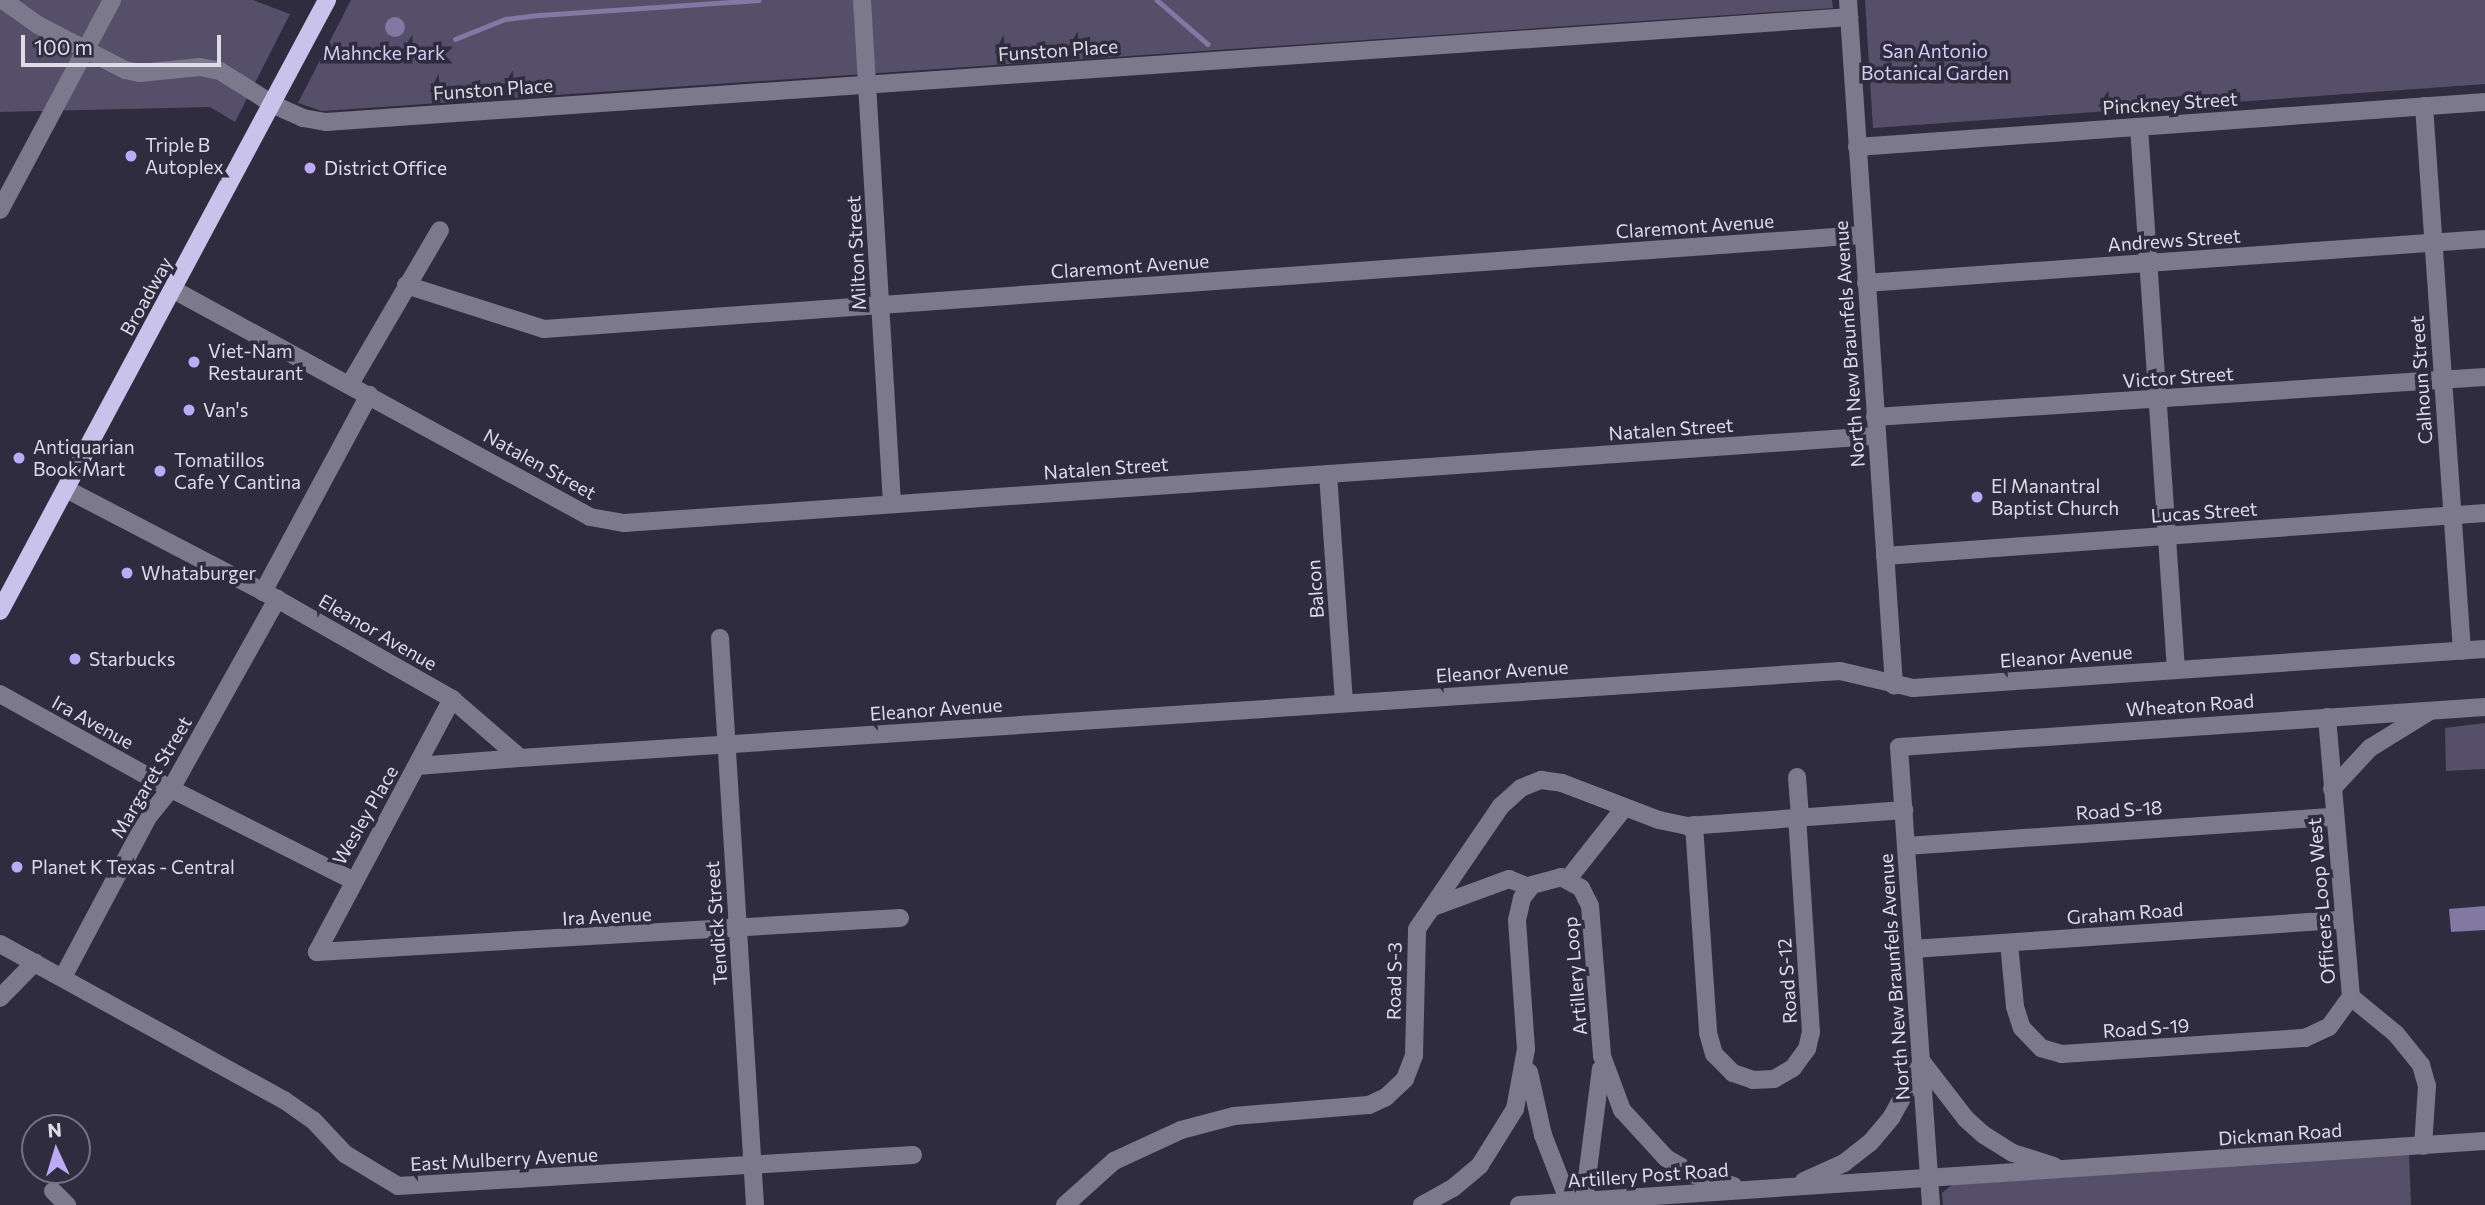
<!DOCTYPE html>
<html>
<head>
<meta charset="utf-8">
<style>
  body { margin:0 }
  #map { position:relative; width:2485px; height:1205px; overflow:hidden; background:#302c3f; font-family:Commissioner,sans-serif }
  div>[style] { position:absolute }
  .green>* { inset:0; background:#554f69 }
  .water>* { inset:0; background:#8178a3 }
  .round { border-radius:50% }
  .stream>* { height:4.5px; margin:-2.25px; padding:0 2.25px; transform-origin:2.25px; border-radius:2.25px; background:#8178a3 }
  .minor>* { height:18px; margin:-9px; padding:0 9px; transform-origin:9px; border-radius:9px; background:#7c798c }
  .major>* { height:18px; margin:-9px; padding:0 9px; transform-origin:9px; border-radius:9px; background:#c9c2ea }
  .dots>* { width:19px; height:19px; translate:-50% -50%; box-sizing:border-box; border:4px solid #302c3f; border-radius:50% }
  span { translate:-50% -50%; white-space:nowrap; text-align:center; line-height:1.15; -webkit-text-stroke:7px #302c3f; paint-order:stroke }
  .street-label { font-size:19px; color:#dedbe8 }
  .park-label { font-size:19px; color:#d5cdf6 }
  .poi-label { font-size:19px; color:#dedbe8 }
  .left { translate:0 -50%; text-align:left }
  .north { position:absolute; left:21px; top:1114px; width:70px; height:70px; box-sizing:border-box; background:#302c3f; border:2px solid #767283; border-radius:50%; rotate:356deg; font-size:19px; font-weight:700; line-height:28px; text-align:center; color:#dedbe8 }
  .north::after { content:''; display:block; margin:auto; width:24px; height:32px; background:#bbaaf6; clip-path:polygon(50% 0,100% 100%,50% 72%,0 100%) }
  .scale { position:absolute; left:21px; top:35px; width:200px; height:32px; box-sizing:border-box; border:4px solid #dedbe8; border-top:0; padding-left:9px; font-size:21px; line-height:24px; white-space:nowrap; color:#dedbe8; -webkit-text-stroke:5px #302c3f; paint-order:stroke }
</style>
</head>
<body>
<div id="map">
  <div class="green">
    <i style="clip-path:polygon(0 0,253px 0,290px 14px,235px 122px,210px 107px,0 112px)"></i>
    <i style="clip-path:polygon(351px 0,1832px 0,1833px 8px,322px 111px,298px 103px)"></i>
    <i style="clip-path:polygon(1865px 0,2485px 0,2485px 84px,1873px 128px)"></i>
    <i style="clip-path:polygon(2485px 723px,2485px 769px,2446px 771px,2445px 728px)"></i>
    <i style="clip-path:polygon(2409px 1154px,2411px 1205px,1943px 1205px,1942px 1193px,1952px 1185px)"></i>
  </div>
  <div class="water">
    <i class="round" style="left:385px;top:17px;width:20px;height:20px"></i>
    <i style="clip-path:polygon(2485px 906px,2485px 930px,2451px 932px,2449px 909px)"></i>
  </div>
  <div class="stream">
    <i style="left:1157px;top:0;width:67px;rotate:40.8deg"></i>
    <i style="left:455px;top:39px;width:54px;rotate:-21.8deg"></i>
    <i style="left:505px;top:19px;width:35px;rotate:-7deg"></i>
    <i style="left:540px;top:15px;width:219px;rotate:-3.9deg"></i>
  </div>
  <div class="minor">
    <i style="left:3px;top:0;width:43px;rotate:35.5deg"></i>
    <i style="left:38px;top:25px;width:98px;rotate:27.3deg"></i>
    <i style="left:125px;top:70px;width:15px;rotate:11deg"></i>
    <i style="left:140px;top:73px;width:60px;rotate:-5.7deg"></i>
    <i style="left:200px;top:67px;width:20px;rotate:11deg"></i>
    <i style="left:220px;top:71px;width:64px;rotate:32.2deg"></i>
    <i style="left:274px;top:105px;width:32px;rotate:24deg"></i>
    <i style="left:303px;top:118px;width:23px;rotate:10deg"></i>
    <i style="left:326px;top:122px;width:1527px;rotate:-3.94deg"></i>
    <i style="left:862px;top:0;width:504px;rotate:86.59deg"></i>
    <i style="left:1848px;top:0;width:687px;rotate:86.16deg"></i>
    <i style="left:2424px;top:106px;width:546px;rotate:86.01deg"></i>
    <i style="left:2139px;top:127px;width:544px;rotate:86.1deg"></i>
    <i style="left:1857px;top:147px;width:630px;rotate:-4.1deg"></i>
    <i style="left:0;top:210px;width:238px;rotate:-61.9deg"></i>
    <i style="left:1866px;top:283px;width:621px;rotate:-4.07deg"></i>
    <i style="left:406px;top:285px;width:145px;rotate:17.7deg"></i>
    <i style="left:544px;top:329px;width:1322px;rotate:-4.08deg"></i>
    <i style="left:174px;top:290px;width:474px;rotate:28.6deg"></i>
    <i style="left:590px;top:517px;width:35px;rotate:10deg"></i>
    <i style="left:624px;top:523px;width:1255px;rotate:-3.98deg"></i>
    <i style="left:350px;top:384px;width:178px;rotate:-59.7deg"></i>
    <i style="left:1875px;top:417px;width:611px;rotate:-3.75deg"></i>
    <i style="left:1328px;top:474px;width:229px;rotate:86deg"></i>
    <i style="left:66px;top:489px;width:238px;rotate:27.5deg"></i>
    <i style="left:277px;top:599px;width:202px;rotate:29.7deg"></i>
    <i style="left:452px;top:699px;width:90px;rotate:40.9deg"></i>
    <i style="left:520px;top:758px;width:1323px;rotate:-3.77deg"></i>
    <i style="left:1840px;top:671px;width:75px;rotate:13.1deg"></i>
    <i style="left:1913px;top:688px;width:573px;rotate:-3.9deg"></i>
    <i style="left:1885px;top:556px;width:602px;rotate:-4.1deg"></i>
    <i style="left:263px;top:592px;width:224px;rotate:-61.7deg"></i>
    <i style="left:720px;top:638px;width:568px;rotate:86.47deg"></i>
    <i style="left:0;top:694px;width:196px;rotate:29.1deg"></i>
    <i style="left:171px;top:789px;width:203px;rotate:26.7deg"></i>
    <i style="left:452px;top:699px;width:287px;rotate:118.1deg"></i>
    <i style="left:317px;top:952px;width:584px;rotate:-3.34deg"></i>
    <i style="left:2327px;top:717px;width:281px;rotate:85.1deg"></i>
    <i style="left:2351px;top:997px;width:58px;rotate:39.4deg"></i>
    <i style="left:2396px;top:1034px;width:40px;rotate:51deg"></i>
    <i style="left:2421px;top:1065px;width:22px;rotate:74deg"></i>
    <i style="left:2427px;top:1086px;width:60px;rotate:93.8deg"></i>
    <i style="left:417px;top:766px;width:103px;rotate:-4.4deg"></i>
    <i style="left:1797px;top:777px;width:40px;rotate:85.7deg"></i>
    <i style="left:2332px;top:789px;width:56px;rotate:-47.2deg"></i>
    <i style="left:2370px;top:748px;width:67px;rotate:-31.6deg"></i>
    <i style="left:1694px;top:825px;width:208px;rotate:86.1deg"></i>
    <i style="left:1708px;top:1033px;width:22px;rotate:74deg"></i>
    <i style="left:1714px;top:1054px;width:27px;rotate:45deg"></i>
    <i style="left:1733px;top:1073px;width:21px;rotate:19deg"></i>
    <i style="left:1753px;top:1080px;width:21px;rotate:-3deg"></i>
    <i style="left:1774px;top:1079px;width:22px;rotate:-30deg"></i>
    <i style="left:1793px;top:1068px;width:24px;rotate:-54deg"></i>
    <i style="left:1807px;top:1049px;width:17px;rotate:-77deg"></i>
    <i style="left:1811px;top:1032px;width:215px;rotate:-93.7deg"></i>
    <i style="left:1906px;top:846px;width:429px;rotate:-3.9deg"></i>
    <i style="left:1568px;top:879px;width:90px;rotate:-51.7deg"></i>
    <i style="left:1433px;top:907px;width:81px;rotate:-20.2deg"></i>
    <i style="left:1509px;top:879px;width:22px;rotate:22deg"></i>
    <i style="left:2009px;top:943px;width:64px;rotate:84.6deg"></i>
    <i style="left:2015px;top:1007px;width:22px;rotate:72deg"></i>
    <i style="left:2022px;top:1028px;width:28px;rotate:46deg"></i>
    <i style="left:2041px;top:1048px;width:22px;rotate:16deg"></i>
    <i style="left:2062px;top:1054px;width:244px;rotate:-3.8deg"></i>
    <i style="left:2305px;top:1038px;width:26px;rotate:-25deg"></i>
    <i style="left:2329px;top:1027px;width:37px;rotate:-54deg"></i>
    <i style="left:0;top:944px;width:324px;rotate:28.8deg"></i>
    <i style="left:284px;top:1100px;width:35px;rotate:35deg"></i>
    <i style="left:313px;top:1120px;width:47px;rotate:46.7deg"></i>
    <i style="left:345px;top:1154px;width:62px;rotate:31.1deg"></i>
    <i style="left:398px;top:1186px;width:516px;rotate:-3.44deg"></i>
    <i style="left:1913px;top:949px;width:429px;rotate:-3.9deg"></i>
    <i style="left:63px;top:977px;width:181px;rotate:-62deg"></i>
    <i style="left:148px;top:817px;width:36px;rotate:-51deg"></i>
    <i style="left:171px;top:789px;width:218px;rotate:-60.8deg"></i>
    <i style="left:0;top:998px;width:50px;rotate:-45.8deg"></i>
    <i style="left:1529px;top:1072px;width:65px;rotate:77.5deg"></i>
    <i style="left:1543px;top:1135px;width:72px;rotate:68.8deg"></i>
    <i style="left:1804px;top:1181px;width:44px;rotate:-24.2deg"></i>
    <i style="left:1844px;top:1163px;width:33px;rotate:-38deg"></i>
    <i style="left:1870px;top:1143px;width:33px;rotate:-50deg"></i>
    <i style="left:1891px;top:1118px;width:64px;rotate:-61deg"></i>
    <i style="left:1922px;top:1062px;width:72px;rotate:52.3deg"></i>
    <i style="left:1966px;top:1119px;width:24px;rotate:42deg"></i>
    <i style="left:1984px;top:1135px;width:34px;rotate:32deg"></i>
    <i style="left:2013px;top:1153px;width:43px;rotate:17.6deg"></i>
    <i style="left:53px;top:1191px;width:20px;rotate:45deg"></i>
    <i style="left:1584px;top:1201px;width:133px;rotate:-82.7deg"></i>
    <i style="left:1065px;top:1205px;width:66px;rotate:-41.9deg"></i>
    <i style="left:1114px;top:1161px;width:74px;rotate:-24.8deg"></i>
    <i style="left:1181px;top:1130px;width:55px;rotate:-14.8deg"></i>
    <i style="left:1234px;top:1116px;width:135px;rotate:-4.7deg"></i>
    <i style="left:1369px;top:1105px;width:19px;rotate:-25deg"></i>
    <i style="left:1386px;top:1097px;width:26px;rotate:-43deg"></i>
    <i style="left:1405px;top:1079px;width:26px;rotate:-69deg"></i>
    <i style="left:1414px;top:1055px;width:126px;rotate:-88.6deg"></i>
    <i style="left:1417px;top:929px;width:149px;rotate:-55.7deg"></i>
    <i style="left:1501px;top:806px;width:27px;rotate:-42deg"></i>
    <i style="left:1521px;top:788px;width:22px;rotate:-22deg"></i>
    <i style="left:1541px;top:780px;width:21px;rotate:8deg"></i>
    <i style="left:1562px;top:783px;width:104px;rotate:20.9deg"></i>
    <i style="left:1659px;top:820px;width:29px;rotate:12deg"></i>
    <i style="left:1687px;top:826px;width:218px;rotate:-4.2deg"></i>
    <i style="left:1422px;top:1205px;width:35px;rotate:-29deg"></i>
    <i style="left:1453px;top:1188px;width:35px;rotate:-40deg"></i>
    <i style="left:1480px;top:1165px;width:66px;rotate:-58deg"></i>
    <i style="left:1515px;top:1109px;width:61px;rotate:-79.6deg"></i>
    <i style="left:1526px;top:1049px;width:129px;rotate:-94deg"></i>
    <i style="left:1517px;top:920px;width:23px;rotate:-77deg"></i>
    <i style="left:1522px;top:898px;width:16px;rotate:-52deg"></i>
    <i style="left:1532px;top:885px;width:30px;rotate:-15deg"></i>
    <i style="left:1561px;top:877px;width:23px;rotate:29deg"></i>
    <i style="left:1581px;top:888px;width:20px;rotate:63deg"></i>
    <i style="left:1590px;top:906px;width:150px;rotate:85.4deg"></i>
    <i style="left:1602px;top:1056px;width:58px;rotate:69.7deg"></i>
    <i style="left:1622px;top:1110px;width:65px;rotate:47.5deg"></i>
    <i style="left:1666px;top:1158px;width:34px;rotate:30deg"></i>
    <i style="left:1695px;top:1175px;width:40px;rotate:16deg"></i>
    <i style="left:1519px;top:1205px;width:968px;rotate:-3.79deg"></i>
    <i style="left:1931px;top:1205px;width:459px;rotate:-94deg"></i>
    <i style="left:1899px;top:747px;width:587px;rotate:-3.9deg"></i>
  </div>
  <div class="major">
    <i style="left:0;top:611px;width:693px;rotate:-61.84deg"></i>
  </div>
  <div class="dots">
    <i style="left:131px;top:156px;background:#bbaaf6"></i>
    <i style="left:310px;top:168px;background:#bbaaf6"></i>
    <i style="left:194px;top:362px;background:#bbaaf6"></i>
    <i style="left:189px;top:410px;background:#bbaaf6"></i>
    <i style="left:19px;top:458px;background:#bbaaf6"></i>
    <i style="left:160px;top:471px;background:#bbaaf6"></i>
    <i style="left:1977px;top:497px;background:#bbaaf6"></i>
    <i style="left:127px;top:573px;background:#bbaaf6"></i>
    <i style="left:75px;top:659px;background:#bbaaf6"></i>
    <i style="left:17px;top:867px;background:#bbaaf6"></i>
  </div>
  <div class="street-label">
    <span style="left:1058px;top:50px;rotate:-4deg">Funston Place</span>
    <span style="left:493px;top:89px;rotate:-4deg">Funston Place</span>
    <span style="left:2170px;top:103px;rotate:-4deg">Pinckney Street</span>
    <span style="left:1695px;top:226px;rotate:-4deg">Claremont Avenue</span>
    <span style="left:2174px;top:240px;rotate:-4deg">Andrews Street</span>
    <span style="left:856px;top:253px;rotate:-93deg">Milton Street</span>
    <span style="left:1130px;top:266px;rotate:-4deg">Claremont Avenue</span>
    <span style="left:146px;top:296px;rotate:-61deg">Broadway</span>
    <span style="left:1849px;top:344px;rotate:-94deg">North New Braunfels Avenue</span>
    <span style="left:2178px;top:377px;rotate:-4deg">Victor Street</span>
    <span style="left:2421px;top:380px;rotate:-94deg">Calhoun Street</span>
    <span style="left:1671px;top:429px;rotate:-4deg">Natalen Street</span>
    <span style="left:540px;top:464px;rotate:29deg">Natalen Street</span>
    <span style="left:1106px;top:468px;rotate:-4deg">Natalen Street</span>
    <span style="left:2204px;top:512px;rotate:-4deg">Lucas Street</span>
    <span style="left:1315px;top:589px;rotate:-94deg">Balcon</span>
    <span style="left:378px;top:632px;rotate:30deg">Eleanor Avenue</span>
    <span style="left:2066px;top:656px;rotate:-4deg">Eleanor Avenue</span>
    <span style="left:1502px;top:671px;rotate:-4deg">Eleanor Avenue</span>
    <span style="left:2190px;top:705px;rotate:-4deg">Wheaton Road</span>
    <span style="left:936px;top:709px;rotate:-4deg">Eleanor Avenue</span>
    <span style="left:93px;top:722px;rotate:29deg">Ira Avenue</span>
    <span style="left:151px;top:777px;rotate:-59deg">Margaret Street</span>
    <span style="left:2119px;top:810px;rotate:-4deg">Road S-18</span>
    <span style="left:365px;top:815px;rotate:-60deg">Wesley Place</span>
    <span style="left:2321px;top:901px;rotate:-95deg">Officers Loop West</span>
    <span style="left:2125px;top:913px;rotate:-4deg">Graham Road</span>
    <span style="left:607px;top:916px;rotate:-3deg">Ira Avenue</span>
    <span style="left:716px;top:923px;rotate:-94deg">Tendick Street</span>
    <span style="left:1575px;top:976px;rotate:-95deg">Artillery Loop</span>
    <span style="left:1894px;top:977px;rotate:-94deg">North New Braunfels Avenue</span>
    <span style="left:1394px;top:981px;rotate:-89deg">Road S-3</span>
    <span style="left:1787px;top:981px;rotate:-94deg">Road S-12</span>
    <span style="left:2146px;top:1028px;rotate:-4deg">Road S-19</span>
    <span style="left:2280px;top:1134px;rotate:-4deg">Dickman Road</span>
    <span style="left:504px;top:1159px;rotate:-3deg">East Mulberry Avenue</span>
    <span style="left:1648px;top:1175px;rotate:-4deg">Artillery Post Road</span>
  </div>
  <div class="park-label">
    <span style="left:1935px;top:62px">San Antonio<br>Botanical Garden</span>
    <span style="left:384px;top:53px">Mahncke Park</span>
  </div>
  <div class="poi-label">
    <span class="left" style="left:145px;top:156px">Triple B<br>Autoplex</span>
    <span class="left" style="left:324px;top:168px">District Office</span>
    <span class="left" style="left:208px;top:362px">Viet-Nam<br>Restaurant</span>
    <span class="left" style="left:203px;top:410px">Van's</span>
    <span class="left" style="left:33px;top:458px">Antiquarian<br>Book Mart</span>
    <span class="left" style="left:174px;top:471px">Tomatillos<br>Cafe Y Cantina</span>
    <span class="left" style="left:1991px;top:497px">El Manantral<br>Baptist Church</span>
    <span class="left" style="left:141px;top:573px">Whataburger</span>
    <span class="left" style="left:89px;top:659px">Starbucks</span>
    <span class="left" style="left:31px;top:867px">Planet K Texas - Central</span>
  </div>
  <div class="north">N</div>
  <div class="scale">100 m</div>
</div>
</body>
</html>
